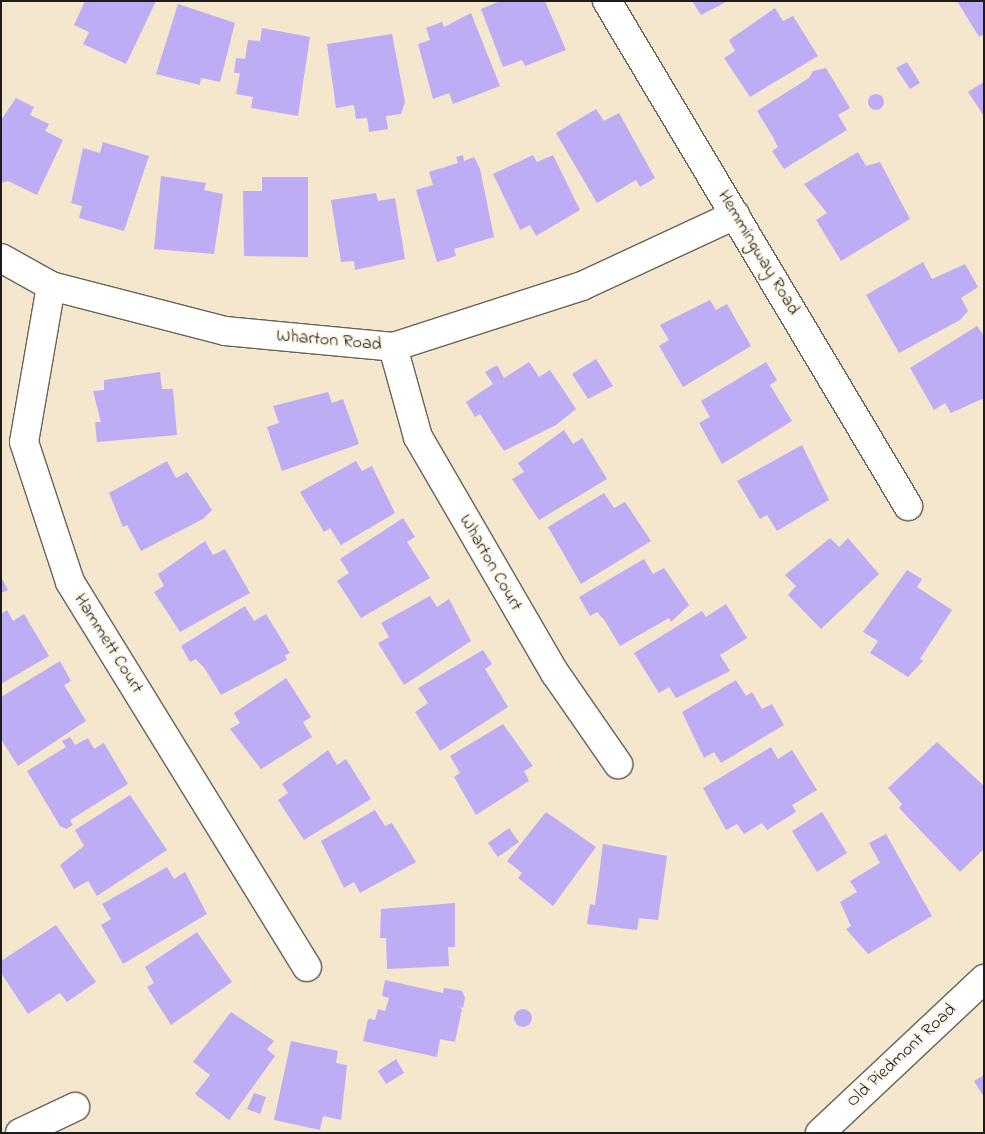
<!DOCTYPE html>
<html>
<head>
<meta charset="utf-8">
<style>
  body { margin:0 }
  #map { position:relative; width:985px; height:1134px; overflow:hidden; background:#f4e7cd; font-family:"Indie Flower",sans-serif }
  div>[style] { position:absolute }
  .building>* { inset:0; background:#beadf5 }
  .round { border-radius:50% }
  .roads { filter:drop-shadow(1px 0 #68635a) drop-shadow(-1px 0 #68635a) drop-shadow(0 1px #68635a) drop-shadow(0 -1px #68635a) }
  .minor>* { height:28px; margin:-14px; padding:0 14px; transform-origin:14px; border-radius:14px; background:#fff }
  span { translate:-50% -50%; white-space:nowrap; text-align:center; line-height:1.15; -webkit-text-stroke:4px #fcf5e5; paint-order:stroke }
  .street-label { font-size:18px; color:#1c1c1c }
  .frame { position:absolute; inset:0; border:2px solid #1c1c1c; pointer-events:none }
</style>
</head>
<body>
<div id="map">
  <div class="building">
    <i style="clip-path:polygon(85px 1px,156px 1px,126px 64px,83px 44px,89px 32px,74px 25px)"></i>
    <i style="clip-path:polygon(500px 1px,545px 1px,566px 50px,525px 66px,522px 60px,503px 67px,481px 9px)"></i>
    <i style="clip-path:polygon(692px 1px,728px 1px,701px 15px)"></i>
    <i style="clip-path:polygon(957px 1px,984px 1px,984px 34px,979px 37px)"></i>
    <i style="clip-path:polygon(178px 4px,235px 23px,220px 82px,201px 78px,200px 85px,156px 74px)"></i>
    <i style="clip-path:polygon(775px 8px,783px 21px,793px 16px,818px 56px,750px 97px,724px 58px,735px 51px,729px 40px)"></i>
    <i style="clip-path:polygon(471px 13px,500px 86px,453px 104px,449px 93px,433px 99px,418px 44px,430px 40px,426px 28px,442px 22px,444px 27px)"></i>
    <i style="clip-path:polygon(262px 28px,310px 37px,298px 116px,251px 108px,253px 97px,236px 94px,240px 73px,234px 73px,236px 58px,245px 59px,248px 40px,260px 41px)"></i>
    <i style="clip-path:polygon(392px 34px,405px 102px,401px 114px,386px 116px,388px 129px,369px 132px,367px 118px,356px 119px,354px 105px,336px 108px,327px 44px)"></i>
    <i style="clip-path:polygon(907px 62px,920px 83px,910px 89px,896px 68px)"></i>
    <i style="clip-path:polygon(826px 68px,850px 108px,838px 115px,847px 130px,784px 169px,772px 151px,778px 147px,773px 137px,757px 111px,809px 78px,813px 71px)"></i>
    <i style="clip-path:polygon(984px 82px,984px 116px,968px 92px)"></i>
    <i class="round" style="left:868px;top:94px;width:16px;height:16px"></i>
    <i style="clip-path:polygon(16px 98px,34px 107px,30px 115px,49px 124px,45px 131px,63px 140px,37px 195px,8px 181px,1px 183px,1px 120px)"></i>
    <i style="clip-path:polygon(596px 109px,604px 121px,619px 113px,655px 178px,640px 187px,636px 180px,597px 203px,556px 133px)"></i>
    <i style="clip-path:polygon(103px 142px,149px 156px,124px 231px,79px 218px,82px 206px,71px 203px,83px 148px,100px 153px)"></i>
    <i style="clip-path:polygon(858px 152px,866px 166px,880px 162px,910px 219px,841px 261px,816px 220px,827px 213px,804px 184px)"></i>
    <i style="clip-path:polygon(463px 155px,464px 161px,474px 157px,480px 169px,494px 237px,454px 249px,456px 256px,437px 262px,416px 190px,433px 185px,429px 172px,458px 163px,456px 157px)"></i>
    <i style="clip-path:polygon(533px 155px,537px 162px,553px 155px,580px 210px,536px 236px,530px 225px,520px 230px,493px 174px)"></i>
    <i style="clip-path:polygon(161px 176px,206px 183px,204px 190px,223px 194px,214px 254px,154px 249px)"></i>
    <i style="clip-path:polygon(262px 177px,308px 177px,308px 257px,244px 256px,243px 191px,262px 191px)"></i>
    <i style="clip-path:polygon(376px 193px,378px 201px,395px 198px,405px 259px,355px 270px,354px 261px,341px 262px,331px 200px)"></i>
    <i style="clip-path:polygon(923px 262px,932px 279px,965px 264px,978px 287px,961px 298px,968px 311px,960px 320px,899px 353px,866px 295px)"></i>
    <i style="clip-path:polygon(710px 300px,716px 310px,727px 304px,751px 346px,683px 387px,659px 346px,669px 340px,660px 325px)"></i>
    <i style="clip-path:polygon(977px 326px,984px 336px,984px 398px,951px 413px,945px 403px,934px 410px,910px 368px)"></i>
    <i style="clip-path:polygon(596px 359px,613px 386px,588px 399px,572px 374px)"></i>
    <i style="clip-path:polygon(529px 362px,539px 377px,550px 370px,576px 409px,556px 425px,504px 451px,480px 414px,475px 417px,466px 402px,493px 384px,485px 372px,497px 365px,504px 378px)"></i>
    <i style="clip-path:polygon(766px 362px,777px 380px,770px 385px,792px 421px,722px 464px,699px 423px,710px 417px,701px 401px)"></i>
    <i style="clip-path:polygon(160px 372px,162px 389px,173px 389px,177px 435px,97px 442px,95px 422px,101px 422px,93px 391px,104px 390px,104px 380px)"></i>
    <i style="clip-path:polygon(328px 392px,332px 403px,343px 399px,359px 444px,282px 471px,267px 427px,279px 423px,273px 406px)"></i>
    <i style="clip-path:polygon(564px 430px,573px 444px,582px 438px,607px 479px,539px 520px,512px 479px,524px 472px,518px 463px)"></i>
    <i style="clip-path:polygon(802px 445px,829px 500px,777px 531px,767px 515px,760px 519px,737px 481px)"></i>
    <i style="clip-path:polygon(167px 461px,176px 478px,187px 472px,212px 510px,203px 519px,141px 551px,127px 525px,123px 527px,109px 493px)"></i>
    <i style="clip-path:polygon(356px 461px,362px 471px,372px 466px,395px 513px,341px 545px,330px 528px,324px 532px,300px 492px)"></i>
    <i style="clip-path:polygon(604px 493px,614px 508px,625px 502px,651px 541px,581px 584px,548px 527px)"></i>
    <i style="clip-path:polygon(403px 518px,415px 537px,407px 542px,430px 578px,361px 618px,337px 581px,349px 573px,340px 559px)"></i>
    <i style="clip-path:polygon(830px 538px,839px 547px,848px 538px,879px 574px,821px 629px,788px 595px,796px 586px,785px 575px)"></i>
    <i style="clip-path:polygon(205px 541px,213px 555px,225px 549px,250px 593px,180px 632px,154px 592px,164px 586px,158px 574px)"></i>
    <i style="clip-path:polygon(644px 559px,653px 574px,664px 568px,689px 605px,671px 622px,669px 618px,620px 646px,605px 621px,597px 612px,590px 616px,579px 597px)"></i>
    <i style="clip-path:polygon(907px 570px,922px 579px,917px 587px,952px 610px,920px 659px,923px 661px,908px 677px,870px 653px,878px 641px,863px 632px)"></i>
    <i style="clip-path:polygon(1px 577px,8px 590px,1px 593px)"></i>
    <i style="clip-path:polygon(430px 596px,437px 607px,449px 599px,471px 641px,404px 685px,378px 643px,389px 637px,381px 623px)"></i>
    <i style="clip-path:polygon(726px 604px,747px 638px,720px 655px,730px 671px,676px 698px,669px 687px,659px 693px,634px 653px,702px 611px,706px 617px)"></i>
    <i style="clip-path:polygon(245px 606px,254px 621px,266px 614px,290px 653px,285px 655px,287px 660px,221px 695px,205px 669px,196px 659px,190px 662px,181px 646px)"></i>
    <i style="clip-path:polygon(7px 610px,13px 621px,24px 614px,49px 656px,1px 684px,1px 614px)"></i>
    <i style="clip-path:polygon(483px 650px,492px 664px,485px 669px,508px 707px,440px 751px,415px 712px,428px 703px,418px 688px)"></i>
    <i style="clip-path:polygon(60px 661px,71px 681px,64px 685px,86px 721px,18px 766px,1px 739px,1px 697px)"></i>
    <i style="clip-path:polygon(286px 678px,311px 717px,303px 722px,312px 737px,261px 769px,230px 729px,240px 723px,234px 713px)"></i>
    <i style="clip-path:polygon(736px 680px,746px 696px,752px 692px,762px 709px,772px 704px,784px 725px,721px 763px,714px 752px,704px 758px,682px 712px)"></i>
    <i style="clip-path:polygon(503px 724px,533px 766px,524px 771px,529px 781px,476px 815px,454px 777px,460px 773px,450px 756px)"></i>
    <i style="clip-path:polygon(70px 737px,75px 745px,88px 738px,94px 749px,104px 743px,128px 784px,70px 820px,73px 825px,66px 829px,60px 826px,27px 771px,66px 747px,62px 741px)"></i>
    <i style="clip-path:polygon(937px 742px,984px 786px,984px 849px,960px 872px,899px 808px,902px 804px,888px 788px)"></i>
    <i style="clip-path:polygon(771px 747px,778px 759px,792px 750px,817px 790px,792px 805px,796px 812px,767px 830px,762px 823px,744px 834px,737px 824px,726px 830px,703px 788px)"></i>
    <i style="clip-path:polygon(328px 750px,337px 765px,346px 759px,371px 799px,304px 840px,278px 800px,288px 793px,282px 784px)"></i>
    <i style="clip-path:polygon(130px 795px,167px 850px,97px 896px,88px 881px,74px 889px,60px 865px,84px 846px,75px 830px)"></i>
    <i style="clip-path:polygon(375px 810px,385px 826px,392px 823px,416px 862px,360px 893px,354px 882px,344px 888px,321px 841px)"></i>
    <i style="clip-path:polygon(546px 812px,596px 847px,553px 906px,518px 878px,522px 873px,507px 861px)"></i>
    <i style="clip-path:polygon(822px 812px,847px 853px,817px 872px,792px 831px)"></i>
    <i style="clip-path:polygon(509px 828px,519px 842px,498px 857px,488px 843px)"></i>
    <i style="clip-path:polygon(886px 834px,932px 916px,868px 954px,846px 929px,851px 926px,840px 902px,857px 892px,850px 881px,880px 863px,869px 843px)"></i>
    <i style="clip-path:polygon(603px 844px,667px 856px,658px 920px,639px 918px,637px 930px,587px 924px,590px 904px,595px 905px)"></i>
    <i style="clip-path:polygon(167px 867px,174px 879px,185px 872px,207px 914px,123px 964px,101px 925px,111px 919px,102px 904px)"></i>
    <i style="clip-path:polygon(455px 903px,455px 947px,448px 947px,449px 966px,387px 969px,386px 938px,380px 938px,381px 909px)"></i>
    <i style="clip-path:polygon(56px 925px,96px 982px,67px 1002px,60px 993px,28px 1014px,1px 973px,1px 961px)"></i>
    <i style="clip-path:polygon(197px 932px,232px 982px,171px 1025px,147px 987px,154px 983px,145px 967px)"></i>
    <i style="clip-path:polygon(385px 980px,443px 993px,444px 988px,462px 991px,465px 998px,463px 1008px,456px 1006px,462px 1009px,455px 1042px,440px 1039px,437px 1057px,363px 1041px,368px 1019px,375px 1020px,378px 1009px,385px 1011px,389px 998px,382px 996px)"></i>
    <i class="round" style="left:514px;top:1009px;width:18px;height:18px"></i>
    <i style="clip-path:polygon(231px 1012px,274px 1041px,267px 1049px,275px 1056px,229px 1120px,195px 1094px,210px 1075px,193px 1062px)"></i>
    <i style="clip-path:polygon(291px 1041px,338px 1051px,336px 1063px,347px 1065px,341px 1120px,323px 1116px,320px 1130px,274px 1120px)"></i>
    <i style="clip-path:polygon(396px 1059px,404px 1073px,386px 1084px,378px 1071px)"></i>
    <i style="clip-path:polygon(984px 1075px,984px 1097px,974px 1081px)"></i>
    <i style="clip-path:polygon(254px 1093px,266px 1097px,260px 1114px,247px 1109px)"></i>
  </div>
  <div class="roads">
    <div class="minor">
      <i style="left:607px;top:1px;width:588px;rotate:59.2deg"></i>
      <i style="left:1px;top:258px;width:57px;rotate:29.2deg"></i>
      <i style="left:51px;top:286px;width:180px;rotate:14.5deg"></i>
      <i style="left:225px;top:331px;width:169px;rotate:5.4deg"></i>
      <i style="left:393px;top:347px;width:199px;rotate:-17.9deg"></i>
      <i style="left:582px;top:286px;width:169px;rotate:-24.9deg"></i>
      <i style="left:51px;top:286px;width:158px;rotate:99.8deg"></i>
      <i style="left:24px;top:442px;width:147px;rotate:71.8deg"></i>
      <i style="left:70px;top:582px;width:452px;rotate:58.4deg"></i>
      <i style="left:393px;top:347px;width:93px;rotate:74.5deg"></i>
      <i style="left:418px;top:437px;width:273px;rotate:59.9deg"></i>
      <i style="left:555px;top:673px;width:111px;rotate:55.3deg"></i>
      <i style="left:20px;top:1133px;width:61px;rotate:-25.3deg"></i>
      <i style="left:820px;top:1133px;width:225px;rotate:-43.2deg"></i>
    </div>
  </div>
  <div class="street-label">
    <span style="left:758px;top:253px;rotate:59deg">Hemmingway Road</span>
    <span style="left:329px;top:341px;rotate:5deg">Wharton Road</span>
    <span style="left:490px;top:563px;rotate:60deg">Wharton Court</span>
    <span style="left:108px;top:644px;rotate:58deg">Hammett Court</span>
    <span style="left:902px;top:1056px;rotate:-43deg">Old Piedmont Road</span>
  </div>
  <div class="frame"></div>
</div>
</body>
</html>
